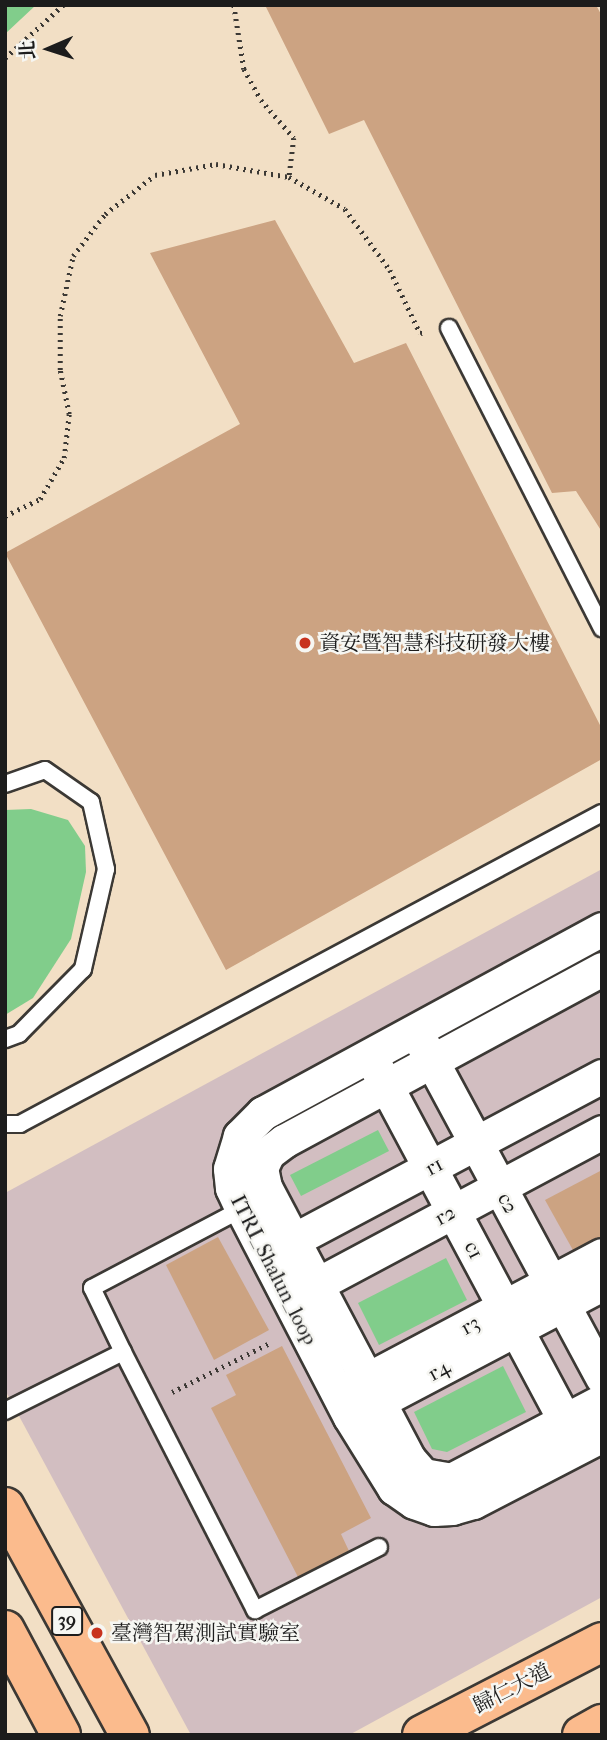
<!DOCTYPE html>
<html>
<head>
<meta charset="utf-8">
<style>
  body { margin:0 }
  #map { position:relative; width:607px; height:1740px; overflow:hidden; background:#f2dfc5; font-family:"IM FELL French Canon","Noto Serif TC",serif }
  div>[style] { position:absolute }
  .industrial>* { inset:0; background:#d2bec1 }
  .green>* { inset:0; background:#81cd8b }
  .building>* { inset:0; background:#cca382 }
  .path>* { height:4.5px; margin-top:-2.25px; transform-origin:0; background:repeating-linear-gradient(90deg,#3c3935 0 2px,transparent 0 7px) }
  .roads { filter:drop-shadow(2px 0 #3c3935) drop-shadow(-2px 0 #3c3935) drop-shadow(0 2px #3c3935) drop-shadow(0 -2px #3c3935) }
  .lane>* { height:16px; margin:-8px; padding:0 8px; transform-origin:8px; border-radius:8px; background:#fff }
  .street>* { height:33px; margin:-16.5px; padding:0 16.5px; transform-origin:16.5px; border-radius:16.5px; background:#fff }
  .primary>* { height:38px; margin:-19px; padding:0 19px; transform-origin:19px; border-radius:19px; background:#fbbb8d }
  .dots>* { width:19px; height:19px; translate:-50% -50%; box-sizing:border-box; border:4px solid #f6f6f2; border-radius:50% }
  span { translate:-50% -50%; white-space:nowrap; text-align:center; line-height:1.15; -webkit-text-stroke:5px #f6f6f2; paint-order:stroke }
  .shield-label span { padding:2px 5px; background:#f6f6f2; border:2px solid; border-radius:5px; -webkit-text-stroke-width:0 }
  .shield-label { font-size:19px; color:#1c1c1c; font-weight:700 }
  .poi-label { font-size:21px; color:#1c1c1c }
  .left { translate:0 -50%; text-align:left }
  .street-label { font-size:21px; color:#1c1c1c }
  .frame { position:absolute; inset:0; border:7px solid #1c1c1c; pointer-events:none }
  .north { position:absolute; left:14px; top:14px; width:70px; height:70px; -webkit-text-stroke:5px #f6f6f2; paint-order:stroke; rotate:267deg; font-size:19px; font-weight:700; line-height:28px; text-align:center; color:#1c1c1c }
  .north::after { content:''; display:block; margin:auto; width:24px; height:32px; background:#1c1c1c; clip-path:polygon(50% 0,100% 100%,50% 72%,0 100%) }
</style>
</head>
<body>
<div id="map">
  <div class="industrial">
    <i style="clip-path:polygon(602px 869px,602px 1597px,349px 1735px,191px 1735px,5px 1390px,5px 1193px)"></i>
  </div>
  <div class="green">
    <i style="clip-path:polygon(5px 5px,36px 5px,5px 34px)"></i>
    <i style="clip-path:polygon(31px 809px,68px 820px,85px 846px,86px 872px,71px 939px,33px 998px,5px 1015px,5px 810px)"></i>
    <i style="clip-path:polygon(378px 1130px,389px 1151px,301px 1196px,290px 1175px)"></i>
    <i style="clip-path:polygon(446px 1258px,467px 1300px,379px 1345px,358px 1303px)"></i>
    <i style="clip-path:polygon(503px 1366px,526px 1412px,447px 1452px,432px 1449px,414px 1412px)"></i>
  </div>
  <div class="building">
    <i style="clip-path:polygon(265px 5px,596px 5px,602px 16px,602px 532px,576px 491px,552px 493px,364px 120px,329px 134px)"></i>
    <i style="clip-path:polygon(275px 220px,354px 363px,406px 343px,602px 729px,602px 759px,226px 970px,5px 553px,240px 424px,150px 253px)"></i>
    <i style="clip-path:polygon(602px 1170px,602px 1237px,574px 1252px,545px 1200px)"></i>
    <i style="clip-path:polygon(218px 1237px,269px 1330px,214px 1360px,166px 1265px)"></i>
    <i style="clip-path:polygon(282px 1346px,371px 1518px,341px 1534px,349px 1551px,298px 1577px,211px 1408px,236px 1395px,226px 1375px)"></i>
  </div>
  <div class="path">
    <i style="left:234px;top:5px;width:65px;rotate:81.1deg"></i>
    <i style="left:244px;top:69px;width:35px;rotate:61deg"></i>
    <i style="left:261px;top:100px;width:50px;rotate:49deg"></i>
    <i style="left:294px;top:138px;width:39px;rotate:97deg"></i>
    <i style="left:5px;top:58px;width:79px;rotate:-42.4deg"></i>
    <i style="left:5px;top:516px;width:39px;rotate:-26deg"></i>
    <i style="left:40px;top:499px;width:48px;rotate:-59.7deg"></i>
    <i style="left:64px;top:458px;width:44px;rotate:-83.5deg"></i>
    <i style="left:69px;top:414px;width:45px;rotate:-101.6deg"></i>
    <i style="left:60px;top:370px;width:54px;rotate:-90deg"></i>
    <i style="left:60px;top:316px;width:61px;rotate:-77.8deg"></i>
    <i style="left:73px;top:256px;width:53px;rotate:-52.7deg"></i>
    <i style="left:105px;top:214px;width:63px;rotate:-38deg"></i>
    <i style="left:155px;top:175px;width:62px;rotate:-10.2deg"></i>
    <i style="left:216px;top:164px;width:74px;rotate:10.1deg"></i>
    <i style="left:289px;top:177px;width:64px;rotate:29.7deg"></i>
    <i style="left:345px;top:209px;width:76px;rotate:53.6deg"></i>
    <i style="left:390px;top:270px;width:70px;rotate:64.5deg"></i>
    <i style="left:420px;top:333px;width:4px;rotate:-14deg"></i>
    <i style="left:172px;top:1392px;width:110px;rotate:-26.6deg"></i>
  </div>
  <div class="roads">
    <div class="lane">
      <i style="left:449px;top:328px;width:337px;rotate:63deg"></i>
      <i style="left:5px;top:784px;width:42px;rotate:-19.3deg"></i>
      <i style="left:45px;top:770px;width:56px;rotate:34.8deg"></i>
      <i style="left:91px;top:802px;width:69px;rotate:77.4deg"></i>
      <i style="left:106px;top:869px;width:103px;rotate:103deg"></i>
      <i style="left:83px;top:969px;width:91px;rotate:134.6deg"></i>
      <i style="left:19px;top:1034px;width:15px;rotate:160deg"></i>
      <i style="left:5px;top:1124px;width:15px"></i>
      <i style="left:20px;top:1124px;width:660px;rotate:-28.12deg"></i>
      <i style="left:123px;top:1352px;width:71px;rotate:-115.8deg"></i>
      <i style="left:92px;top:1288px;width:170px;rotate:-27.8deg"></i>
      <i style="left:5px;top:1411px;width:132px;rotate:-26.6deg"></i>
      <i style="left:123px;top:1352px;width:290px;rotate:62.9deg"></i>
      <i style="left:255px;top:1610px;width:139px;rotate:-26.9deg"></i>
    </div>
    <div class="street">
      <i style="left:602px;top:929px;width:386px;rotate:151.5deg"></i>
      <i style="left:263px;top:1113px;width:33px;rotate:135deg"></i>
      <i style="left:240px;top:1136px;width:34px;rotate:107deg"></i>
      <i style="left:230px;top:1169px;width:19px;rotate:84deg"></i>
      <i style="left:232px;top:1188px;width:23px;rotate:65deg"></i>
      <i style="left:242px;top:1209px;width:234px;rotate:62.6deg"></i>
      <i style="left:350px;top:1417px;width:84px;rotate:58.2deg"></i>
      <i style="left:394px;top:1488px;width:24px;rotate:35deg"></i>
      <i style="left:414px;top:1502px;width:21px;rotate:19deg"></i>
      <i style="left:434px;top:1509px;width:18px;rotate:-3deg"></i>
      <i style="left:452px;top:1508px;width:22px;rotate:-16deg"></i>
      <i style="left:473px;top:1502px;width:145px;rotate:-27.4deg"></i>
      <i style="left:602px;top:969px;width:362px;rotate:151.6deg"></i>
      <i style="left:284px;top:1141px;width:20px;rotate:143deg"></i>
      <i style="left:268px;top:1153px;width:17px;rotate:115deg"></i>
      <i style="left:261px;top:1168px;width:19px;rotate:78deg"></i>
      <i style="left:265px;top:1187px;width:60px;rotate:62.2deg"></i>
      <i style="left:293px;top:1240px;width:248px;rotate:62.1deg"></i>
      <i style="left:409px;top:1459px;width:21px;rotate:49deg"></i>
      <i style="left:423px;top:1475px;width:28px;rotate:10deg"></i>
      <i style="left:451px;top:1480px;width:170px;rotate:-27.6deg"></i>
      <i style="left:421px;top:1041px;width:382px;rotate:61.7deg"></i>
      <i style="left:375px;top:1065px;width:426px;rotate:61.9deg"></i>
      <i style="left:273px;top:1251px;width:373px;rotate:-28deg"></i>
      <i style="left:297px;top:1295px;width:346px;rotate:-28.1deg"></i>
      <i style="left:349px;top:1389px;width:286px;rotate:-27.9deg"></i>
      <i style="left:361px;top:1411px;width:272px;rotate:-27.8deg"></i>
    </div>
    <div class="primary">
      <i style="left:5px;top:1507px;width:260px;rotate:61.3deg"></i>
      <i style="left:5px;top:1630px;width:119px;rotate:61.9deg"></i>
      <i style="left:422px;top:1735px;width:203px;rotate:-27.3deg"></i>
      <i style="left:582px;top:1735px;width:23px;rotate:-29deg"></i>
    </div>
  </div>
  <div class="dots">
    <i style="left:305px;top:643px;background:#c8321e"></i>
    <i style="left:97px;top:1633px;background:#c8321e"></i>
  </div>
  <div class="shield-label">
    <span style="left:67px;top:1621px">39</span>
  </div>
  <div class="poi-label">
    <span class="left" style="left:319px;top:643px">資安暨智慧科技研發大樓</span>
    <span class="left" style="left:111px;top:1633px">臺灣智駕測試實驗室</span>
  </div>
  <div class="street-label">
    <span style="left:434px;top:1166px;rotate:-28deg">r1</span>
    <span style="left:508px;top:1203px;rotate:62deg">c2</span>
    <span style="left:445px;top:1215px;rotate:-28deg">r2</span>
    <span style="left:474px;top:1250px;rotate:62deg">c1</span>
    <span style="left:274px;top:1270px;rotate:63deg">ITRI_Shalun_loop</span>
    <span style="left:470px;top:1325px;rotate:-28deg">r3</span>
    <span style="left:439px;top:1370px;rotate:-28deg">r4</span>
    <span style="left:512px;top:1688px;rotate:-27deg">歸仁大道</span>
  </div>
  <div class="frame"></div>
  <div class="north">北</div>
</div>
</body>
</html>
